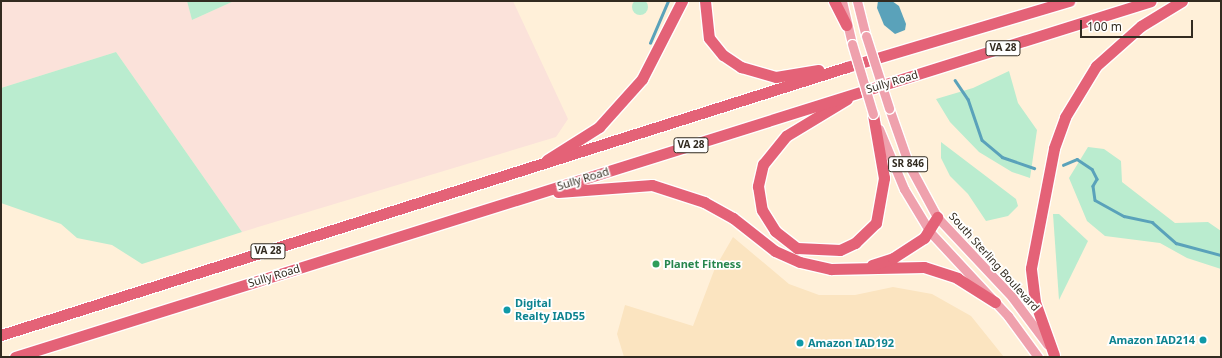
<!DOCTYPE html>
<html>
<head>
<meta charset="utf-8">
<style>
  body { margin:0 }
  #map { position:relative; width:1222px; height:358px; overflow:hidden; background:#fff0d9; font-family:"Noto Sans",sans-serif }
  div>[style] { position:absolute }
  .commercial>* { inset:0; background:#fbe2da }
  .built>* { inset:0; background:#fbe4c0 }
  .green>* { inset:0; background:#baeccf }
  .round { border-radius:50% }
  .water>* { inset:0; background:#5aa2ba }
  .stream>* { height:2.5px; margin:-1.25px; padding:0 1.25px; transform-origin:1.25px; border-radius:1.25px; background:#5aa2ba }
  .roads { filter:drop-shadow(1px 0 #fff) drop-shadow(-1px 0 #fff) drop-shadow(0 1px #fff) drop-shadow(0 -1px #fff) }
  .major>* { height:9px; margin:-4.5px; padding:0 4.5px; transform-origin:4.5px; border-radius:4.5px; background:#efa1ad }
  .highway>* { height:11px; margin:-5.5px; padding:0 5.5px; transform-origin:5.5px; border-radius:5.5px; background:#e46277 }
  .bridges { filter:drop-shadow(1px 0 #fff) drop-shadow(-1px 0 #fff) drop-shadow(0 1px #fff) drop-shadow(0 -1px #fff) }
  .major-bridge>* { height:9px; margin:-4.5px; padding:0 4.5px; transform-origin:4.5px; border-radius:4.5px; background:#efa1ad }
  .dots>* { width:11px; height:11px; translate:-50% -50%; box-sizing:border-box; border:2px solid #fff; border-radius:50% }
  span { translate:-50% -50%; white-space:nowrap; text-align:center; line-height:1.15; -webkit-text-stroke:3.5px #fff; paint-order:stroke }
  .shield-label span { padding:1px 3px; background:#fff; border:1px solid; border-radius:3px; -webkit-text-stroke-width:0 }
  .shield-label { font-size:10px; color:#322b20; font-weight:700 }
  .street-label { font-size:11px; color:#322b20 }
  .leisure-label { font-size:11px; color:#27864d; font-weight:700 }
  .left { translate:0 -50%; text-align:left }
  .culture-label { font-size:11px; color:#0d838f; font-weight:700 }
  .right { translate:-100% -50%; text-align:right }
  .frame { position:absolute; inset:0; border:2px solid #322b20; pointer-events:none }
  .scale { position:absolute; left:1080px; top:20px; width:113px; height:18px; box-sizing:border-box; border:2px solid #322b20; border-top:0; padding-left:5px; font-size:12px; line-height:14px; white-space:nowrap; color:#322b20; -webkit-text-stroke:3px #fff; paint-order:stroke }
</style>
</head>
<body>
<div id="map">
  <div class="commercial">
    <i style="clip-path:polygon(1px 1px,187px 1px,192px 20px,234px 1px,513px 1px,568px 119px,556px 137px,242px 232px,116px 52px,1px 88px)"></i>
  </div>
  <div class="built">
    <i style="clip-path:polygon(733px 237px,789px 284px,819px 295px,855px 295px,893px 287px,932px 294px,971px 316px,1004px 357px,624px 357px,617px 334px,625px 305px,693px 326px,715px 268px)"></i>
  </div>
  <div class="green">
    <i class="round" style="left:632px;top:-1px;width:16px;height:16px"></i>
    <i style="clip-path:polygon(187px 1px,234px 1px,192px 20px)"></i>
    <i style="clip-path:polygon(116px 52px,242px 232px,142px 264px,112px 245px,77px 238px,61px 224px,1px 203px,1px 88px)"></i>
    <i style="clip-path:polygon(1009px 71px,1018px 103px,1037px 130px,1030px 178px,1012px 172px,979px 152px,950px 122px,936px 99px,973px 88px)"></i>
    <i style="clip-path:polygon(941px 142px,1016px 199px,1018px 206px,1008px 216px,986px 221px,968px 194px,950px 176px,941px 158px)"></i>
    <i style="clip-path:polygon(1088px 147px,1104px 149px,1121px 161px,1122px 182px,1175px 223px,1208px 222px,1221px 231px,1221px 269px,1187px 258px,1160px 243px,1105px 236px,1087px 221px,1069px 178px)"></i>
    <i style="clip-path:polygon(1053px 214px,1059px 214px,1088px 241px,1059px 300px)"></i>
  </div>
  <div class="water">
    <i style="clip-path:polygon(878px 1px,892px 1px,899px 6px,906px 24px,905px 30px,895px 34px,884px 25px,877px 8px)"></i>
  </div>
  <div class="stream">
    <i style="left:650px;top:43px;width:46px;rotate:-66.8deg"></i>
    <i style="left:955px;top:80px;width:23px;rotate:56deg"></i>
    <i style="left:968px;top:99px;width:43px;rotate:71.1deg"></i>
    <i style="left:982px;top:140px;width:26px;rotate:40deg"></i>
    <i style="left:1002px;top:157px;width:34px;rotate:19deg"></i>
    <i style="left:1063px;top:165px;width:15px;rotate:-23deg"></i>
    <i style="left:1077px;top:159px;width:18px;rotate:34deg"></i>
    <i style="left:1092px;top:169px;width:11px;rotate:63deg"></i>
    <i style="left:1097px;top:179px;width:8px;rotate:120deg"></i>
    <i style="left:1093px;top:186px;width:14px;rotate:82deg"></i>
    <i style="left:1095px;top:200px;width:33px;rotate:29deg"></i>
    <i style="left:1124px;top:216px;width:29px;rotate:12deg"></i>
    <i style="left:1152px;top:222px;width:32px;rotate:41deg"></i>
    <i style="left:1176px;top:243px;width:47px;rotate:14.9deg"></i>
  </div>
  <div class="roads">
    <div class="major">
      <i style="left:842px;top:1px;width:44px;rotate:76.9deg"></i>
      <i style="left:857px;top:1px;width:36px;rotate:76deg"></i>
      <i style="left:889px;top:108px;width:60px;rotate:70.7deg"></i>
      <i style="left:909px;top:165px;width:59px;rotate:61.7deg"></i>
      <i style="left:937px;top:217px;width:110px;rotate:46.8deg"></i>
      <i style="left:1012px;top:297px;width:59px;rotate:53.3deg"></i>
      <i style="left:879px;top:129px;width:65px;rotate:67.4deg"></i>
      <i style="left:904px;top:189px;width:50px;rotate:58.8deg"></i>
      <i style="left:930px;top:232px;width:115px;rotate:47.1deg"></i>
      <i style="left:1008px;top:316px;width:51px;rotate:53.8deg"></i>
    </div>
    <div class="highway">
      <i style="left:705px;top:1px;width:37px;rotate:84deg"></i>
      <i style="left:709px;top:38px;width:22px;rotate:51deg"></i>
      <i style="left:723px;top:55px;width:22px;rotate:34deg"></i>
      <i style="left:741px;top:67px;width:36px;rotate:16deg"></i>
      <i style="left:776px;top:77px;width:43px;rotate:-9.5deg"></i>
      <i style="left:834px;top:1px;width:27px;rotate:63deg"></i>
      <i style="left:847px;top:99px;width:71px;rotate:148.8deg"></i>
      <i style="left:786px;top:136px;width:36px;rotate:129deg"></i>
      <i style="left:763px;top:164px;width:23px;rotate:103deg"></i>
      <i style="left:758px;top:186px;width:24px;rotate:81deg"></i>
      <i style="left:762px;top:210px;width:25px;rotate:58deg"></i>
      <i style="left:775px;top:231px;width:28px;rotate:38deg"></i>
      <i style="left:797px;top:248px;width:43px;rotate:2.7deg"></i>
      <i style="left:840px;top:250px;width:17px;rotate:-25deg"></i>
      <i style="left:855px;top:243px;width:29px;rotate:-44deg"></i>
      <i style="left:876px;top:223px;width:46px;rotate:-79.9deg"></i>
      <i style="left:884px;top:178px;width:65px;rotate:-99.8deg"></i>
      <i style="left:547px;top:160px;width:62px;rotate:-32.4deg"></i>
      <i style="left:599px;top:127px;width:64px;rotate:-48.1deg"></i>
      <i style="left:642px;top:79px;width:88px;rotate:-62.9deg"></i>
      <i style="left:558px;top:192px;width:94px;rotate:-4.3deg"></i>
      <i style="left:652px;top:185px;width:55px;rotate:18.1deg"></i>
      <i style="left:704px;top:202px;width:33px;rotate:29deg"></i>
      <i style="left:733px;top:218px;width:53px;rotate:38.2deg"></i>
      <i style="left:775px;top:251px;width:27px;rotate:24deg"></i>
      <i style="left:800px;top:262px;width:32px;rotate:13deg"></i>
      <i style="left:831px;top:269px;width:93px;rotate:-1.2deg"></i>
      <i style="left:924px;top:267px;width:35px;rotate:18deg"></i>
      <i style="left:957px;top:278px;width:45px;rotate:32.3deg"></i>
      <i style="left:872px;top:265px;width:22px;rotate:-18deg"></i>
      <i style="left:893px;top:258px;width:37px;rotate:-33deg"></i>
      <i style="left:924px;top:238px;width:25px;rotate:-58deg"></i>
      <i style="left:1px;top:335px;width:887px;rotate:-17.58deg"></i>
      <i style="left:847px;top:67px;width:232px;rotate:-16.6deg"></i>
      <i style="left:1054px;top:355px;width:56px;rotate:-109.7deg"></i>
      <i style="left:1035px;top:302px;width:34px;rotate:-97deg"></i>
      <i style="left:1031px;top:268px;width:122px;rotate:-79.1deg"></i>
      <i style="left:1054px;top:148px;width:33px;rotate:-70deg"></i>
      <i style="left:1065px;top:117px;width:60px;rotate:-58.7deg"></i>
      <i style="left:1096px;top:66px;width:60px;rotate:-41.6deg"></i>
      <i style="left:1141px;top:26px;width:48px;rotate:-31.4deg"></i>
      <i style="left:15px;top:357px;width:1190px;rotate:-17.4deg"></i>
    </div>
  </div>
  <div class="bridges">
    <div class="major-bridge">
      <i style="left:866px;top:36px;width:76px;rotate:72.3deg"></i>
      <i style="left:852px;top:44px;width:73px;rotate:73.3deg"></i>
    </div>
  </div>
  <div class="dots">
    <i style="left:656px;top:264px;background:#2e9e5b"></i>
    <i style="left:507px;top:310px;background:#0f9aa8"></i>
    <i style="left:1203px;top:340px;background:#0f9aa8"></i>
    <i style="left:800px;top:343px;background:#0f9aa8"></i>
  </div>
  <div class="shield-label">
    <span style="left:1003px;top:48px">VA 28</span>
    <span style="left:691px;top:145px">VA 28</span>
    <span style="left:908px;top:164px">SR 846</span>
    <span style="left:268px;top:251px">VA 28</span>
  </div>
  <div class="street-label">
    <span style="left:892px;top:82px;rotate:-17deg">Sully Road</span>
    <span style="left:583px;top:179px;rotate:-17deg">Sully Road</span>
    <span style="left:994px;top:262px;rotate:48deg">South Sterling Boulevard</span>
    <span style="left:274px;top:276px;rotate:-17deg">Sully Road</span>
  </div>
  <div class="leisure-label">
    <span class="left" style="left:664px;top:264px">Planet Fitness</span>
  </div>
  <div class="culture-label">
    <span class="left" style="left:515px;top:310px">Digital<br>Realty IAD55</span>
    <span class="right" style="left:1195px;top:340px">Amazon IAD214</span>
    <span class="left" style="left:808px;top:343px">Amazon IAD192</span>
  </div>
  <div class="frame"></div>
  <div class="scale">100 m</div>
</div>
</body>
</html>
